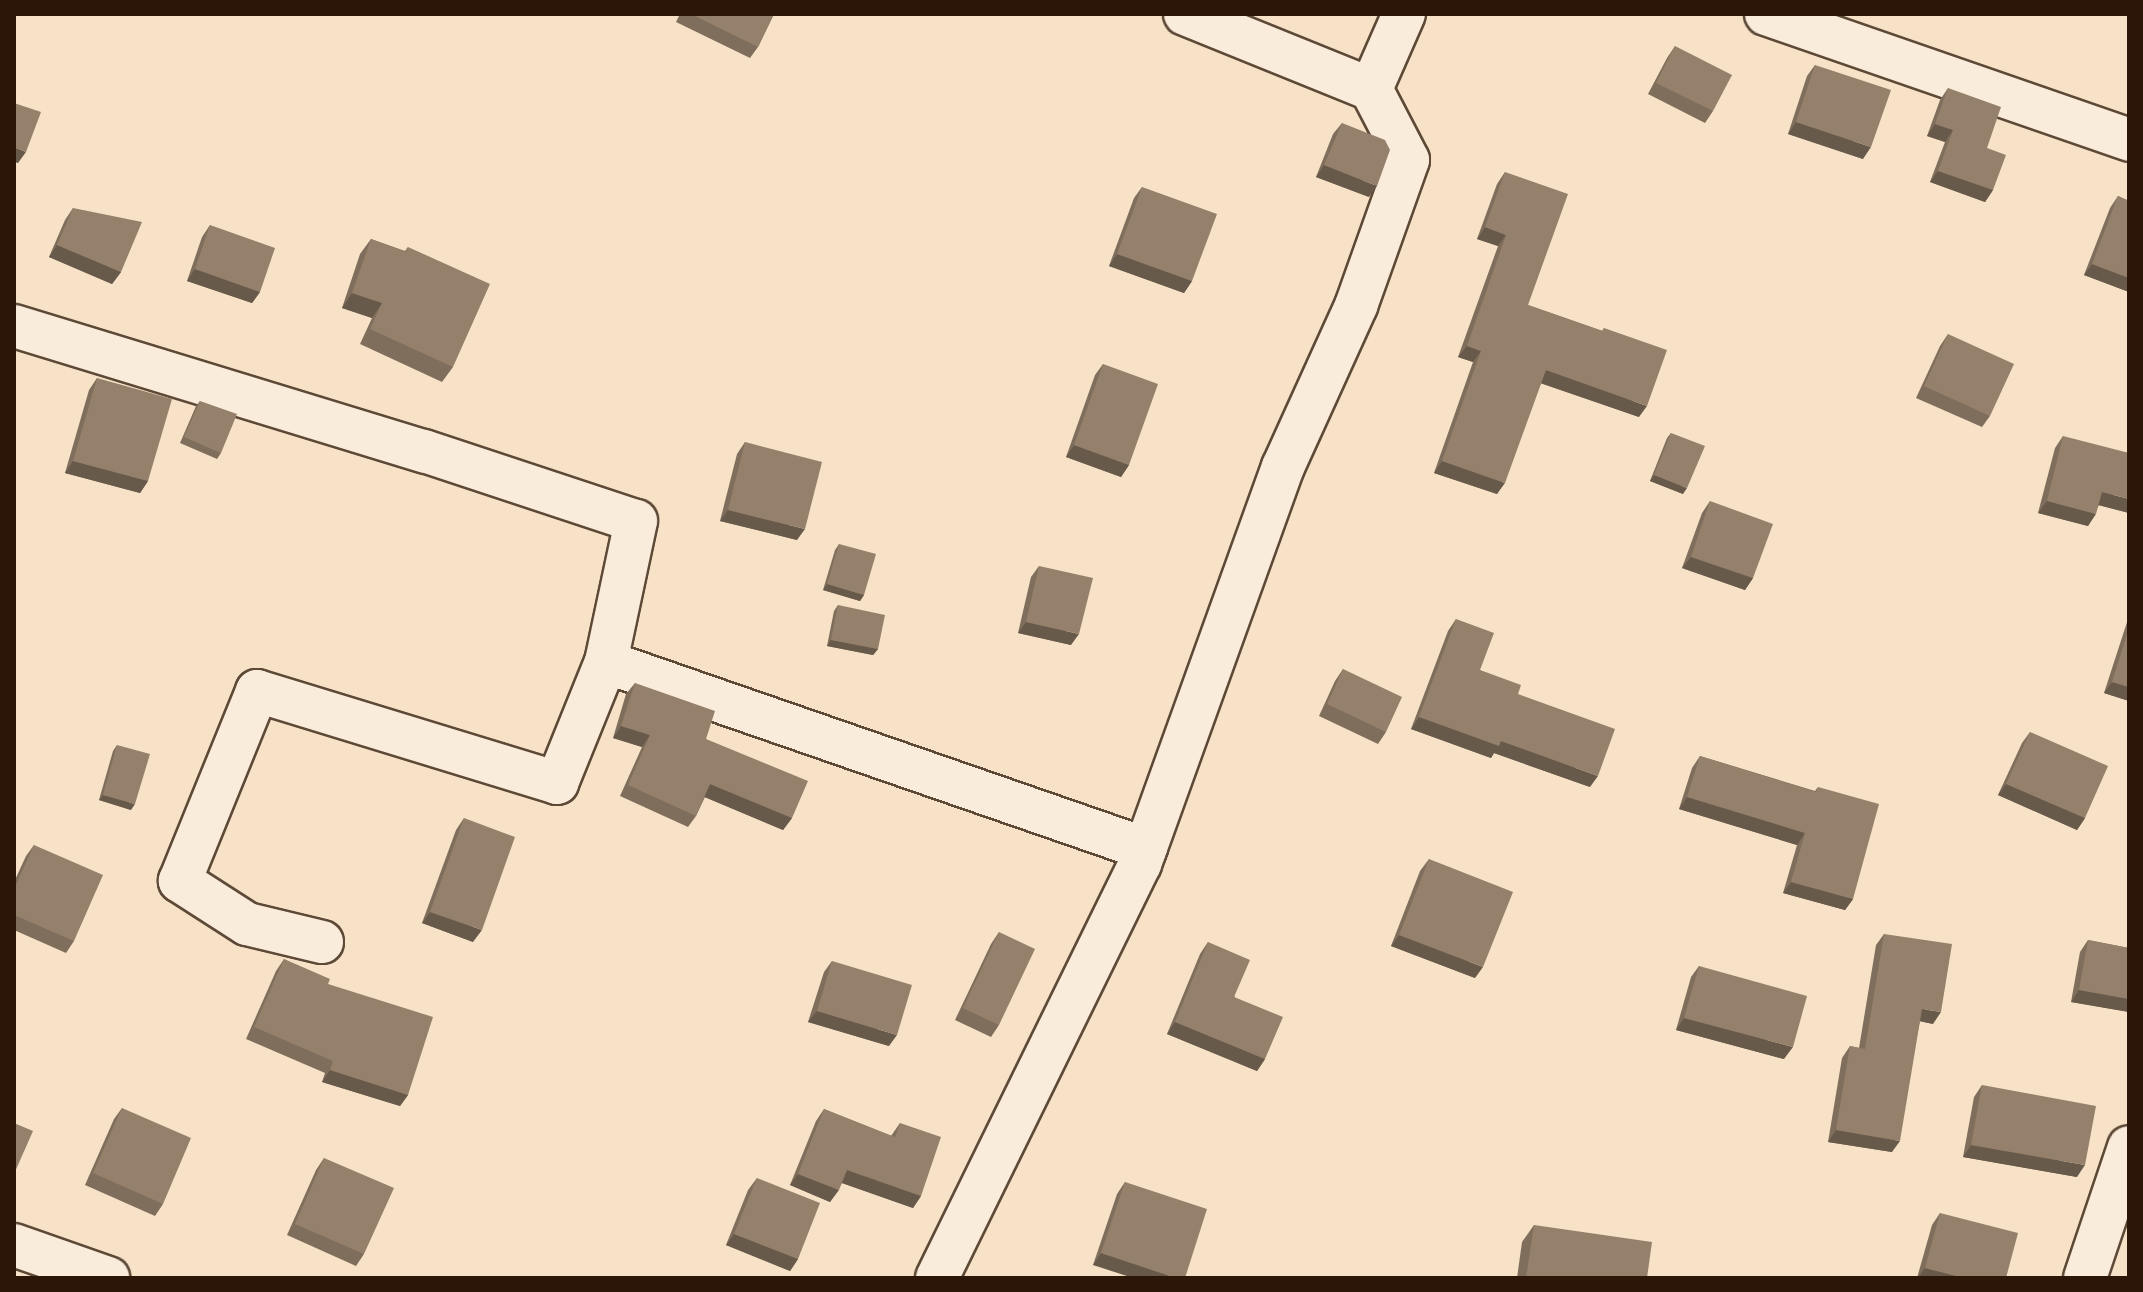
<!DOCTYPE html>
<html>
<head>
<meta charset="utf-8">
<style>
  body { margin:0 }
  #map { position:relative; width:2143px; height:1292px; overflow:hidden; background:#f7e2c7; font-family:"Libre Bodoni",serif }
  div>[style] { position:absolute }
  .roads { filter:drop-shadow(2px 0 #5e4937) drop-shadow(-2px 0 #5e4937) drop-shadow(0 2px #5e4937) drop-shadow(0 -2px #5e4937) }
  .street>* { height:42px; margin:-21px; padding:0 21px; transform-origin:21px; border-radius:21px; background:#faecdb }
  .wall>* { inset:0; background:#806e5c }
  .shaded-wall>* { inset:0; background:#685a4b }
  .building>* { inset:0; background:#95806b }
  span { translate:-50% -50%; white-space:nowrap; text-align:center; line-height:1.15; -webkit-text-stroke:7px #faecdb; paint-order:stroke }
  .frame { position:absolute; inset:0; border:16px solid #2b1607; pointer-events:none }
</style>
</head>
<body>
<div id="map">
  <div class="roads">
    <div class="street">
      <i style="left:1185px;top:14px;width:201px;rotate:22deg"></i>
      <i style="left:1766px;top:14px;width:384px;rotate:19.1deg"></i>
      <i style="left:14px;top:326px;width:429px;rotate:17deg"></i>
      <i style="left:424px;top:451px;width:223px;rotate:18.3deg"></i>
      <i style="left:636px;top:521px;width:144px;rotate:102deg"></i>
      <i style="left:606px;top:662px;width:571px;rotate:19.1deg"></i>
      <i style="left:322px;top:942px;width:77px;rotate:-166.5deg"></i>
      <i style="left:247px;top:924px;width:80px;rotate:-147.3deg"></i>
      <i style="left:180px;top:881px;width:205px;rotate:-67.9deg"></i>
      <i style="left:257px;top:691px;width:314px;rotate:17deg"></i>
      <i style="left:557px;top:783px;width:131px;rotate:-68deg"></i>
      <i style="left:14px;top:1245px;width:100px;rotate:19.3deg"></i>
      <i style="left:937px;top:1278px;width:461px;rotate:-63.9deg"></i>
      <i style="left:1140px;top:864px;width:422px;rotate:-70.2deg"></i>
      <i style="left:1283px;top:467px;width:177px;rotate:-65.6deg"></i>
      <i style="left:1356px;top:306px;width:155px;rotate:-70.4deg"></i>
      <i style="left:1408px;top:160px;width:80px;rotate:-117.5deg"></i>
      <i style="left:1371px;top:89px;width:82px;rotate:-66.3deg"></i>
      <i style="left:2085px;top:1278px;width:138px;rotate:-71.4deg"></i>
    </div>
  </div>
  <div class="wall">
    <i style="clip-path:polygon(680px 14px,774px 14px,758px 47px,750px 58px,676px 22px)"></i>
    <i style="clip-path:polygon(1675px 46px,1713px 111px,1705px 123px,1648px 94px,1667px 58px)"></i>
    <i style="clip-path:polygon(1815px 65px,1863px 159px,1788px 134px,1807px 76px)"></i>
    <i style="clip-path:polygon(1948px 88px,1987px 148px,1993px 190px,1985px 202px,1930px 182px,1945px 142px,1927px 136px,1940px 100px)"></i>
    <i style="clip-path:polygon(1342px 123px,1369px 197px,1316px 177px,1333px 134px)"></i>
    <i style="clip-path:polygon(1505px 172px,1528px 305px,1602px 331px,1604px 328px,1639px 417px,1541px 383px,1497px 494px,1434px 473px,1473px 362px,1458px 357px,1498px 246px,1477px 239px,1497px 184px)"></i>
    <i style="clip-path:polygon(1142px 187px,1192px 281px,1184px 293px,1109px 266px,1134px 198px)"></i>
    <i style="clip-path:polygon(2118px 196px,2129px 201px,2129px 292px,2084px 275px,2110px 208px)"></i>
    <i style="clip-path:polygon(73px 208px,121px 272px,112px 284px,49px 257px,65px 220px)"></i>
    <i style="clip-path:polygon(210px 225px,260px 292px,252px 303px,187px 281px,202px 237px)"></i>
    <i style="clip-path:polygon(371px 239px,405px 251px,408px 247px,453px 367px,442px 382px,360px 344px,372px 318px,342px 308px,360px 254px)"></i>
    <i style="clip-path:polygon(1948px 334px,1990px 416px,1982px 427px,1916px 398px,1940px 346px)"></i>
    <i style="clip-path:polygon(1103px 364px,1129px 465px,1121px 477px,1066px 457px,1095px 375px)"></i>
    <i style="clip-path:polygon(97px 378px,148px 481px,140px 493px,65px 473px,89px 390px)"></i>
    <i style="clip-path:polygon(200px 401px,221px 453px,217px 459px,180px 443px,196px 406px)"></i>
    <i style="clip-path:polygon(1671px 433px,1683px 494px,1650px 481px,1667px 438px)"></i>
    <i style="clip-path:polygon(2063px 436px,2129px 513px,2099px 505px,2088px 526px,2038px 513px,2055px 448px)"></i>
    <i style="clip-path:polygon(745px 442px,797px 540px,720px 521px,737px 454px)"></i>
    <i style="clip-path:polygon(1710px 501px,1753px 578px,1745px 590px,1682px 568px,1702px 513px)"></i>
    <i style="clip-path:polygon(839px 544px,864px 595px,860px 601px,823px 590px,835px 550px)"></i>
    <i style="clip-path:polygon(1039px 566px,1071px 645px,1018px 633px,1031px 577px)"></i>
    <i style="clip-path:polygon(838px 605px,878px 649px,873px 655px,827px 646px,834px 611px)"></i>
    <i style="clip-path:polygon(2129px 616px,2129px 701px,2104px 693px)"></i>
    <i style="clip-path:polygon(1456px 619px,1480px 670px,1518px 694px,1590px 787px,1494px 753px,1491px 758px,1411px 729px,1448px 631px)"></i>
    <i style="clip-path:polygon(1343px 669px,1386px 732px,1378px 744px,1319px 716px,1335px 681px)"></i>
    <i style="clip-path:polygon(635px 683px,706px 739px,792px 818px,783px 830px,705px 797px,696px 816px,688px 827px,620px 796px,642px 747px,613px 738px,626px 694px)"></i>
    <i style="clip-path:polygon(2030px 732px,2085px 818px,2077px 830px,1998px 795px,2022px 743px)"></i>
    <i style="clip-path:polygon(117px 745px,131px 810px,99px 800px,113px 751px)"></i>
    <i style="clip-path:polygon(1700px 756px,1815px 791px,1818px 787px,1853px 899px,1845px 910px,1783px 893px,1797px 845px,1679px 809px,1692px 768px)"></i>
    <i style="clip-path:polygon(464px 818px,473px 942px,422px 923px,456px 830px)"></i>
    <i style="clip-path:polygon(34px 845px,74px 941px,66px 953px,14px 930px,14px 882px,26px 856px)"></i>
    <i style="clip-path:polygon(1429px 859px,1475px 978px,1391px 946px,1420px 871px)"></i>
    <i style="clip-path:polygon(999px 932px,999px 1025px,991px 1037px,955px 1020px,991px 944px)"></i>
    <i style="clip-path:polygon(1884px 934px,1933px 1024px,1920px 1021px,1892px 1152px,1828px 1142px,1842px 1058px,1850px 1046px,1859px 1048px,1876px 945px)"></i>
    <i style="clip-path:polygon(2088px 940px,2129px 948px,2129px 1012px,2071px 1002px,2080px 952px)"></i>
    <i style="clip-path:polygon(1208px 942px,1265px 1059px,1257px 1071px,1167px 1034px,1200px 954px)"></i>
    <i style="clip-path:polygon(284px 959px,328px 984px,408px 1095px,400px 1106px,322px 1082px,325px 1073px,246px 1039px,276px 971px)"></i>
    <i style="clip-path:polygon(832px 961px,889px 1046px,808px 1022px,824px 972px)"></i>
    <i style="clip-path:polygon(1699px 966px,1784px 1059px,1676px 1030px,1691px 977px)"></i>
    <i style="clip-path:polygon(1982px 1085px,2077px 1177px,1963px 1157px,1974px 1097px)"></i>
    <i style="clip-path:polygon(122px 1108px,163px 1204px,155px 1216px,85px 1185px,114px 1119px)"></i>
    <i style="clip-path:polygon(824px 1109px,891px 1136px,900px 1123px,921px 1196px,913px 1208px,842px 1183px,830px 1202px,790px 1185px,816px 1121px)"></i>
    <i style="clip-path:polygon(324px 1158px,364px 1254px,356px 1266px,287px 1235px,316px 1170px)"></i>
    <i style="clip-path:polygon(757px 1178px,798px 1259px,790px 1271px,726px 1245px,748px 1190px)"></i>
    <i style="clip-path:polygon(1125px 1182px,1185px 1278px,1093px 1265px,1117px 1194px)"></i>
    <i style="clip-path:polygon(1940px 1213px,2006px 1278px,1917px 1278px,1932px 1225px)"></i>
    <i style="clip-path:polygon(1534px 1225px,1647px 1278px,1517px 1278px,1522px 1242px)"></i>
  </div>
  <div class="shaded-wall">
    <i style="clip-path:polygon(1796px 122px,1871px 147px,1863px 159px,1788px 134px)"></i>
    <i style="clip-path:polygon(1935px 124px,1953px 130px,1945px 142px,1927px 136px)"></i>
    <i style="clip-path:polygon(14px 147px,26px 152px,18px 163px,14px 162px)"></i>
    <i style="clip-path:polygon(1324px 165px,1377px 186px,1369px 197px,1316px 177px)"></i>
    <i style="clip-path:polygon(1938px 171px,1993px 190px,1985px 202px,1930px 182px)"></i>
    <i style="clip-path:polygon(1485px 227px,1506px 235px,1498px 246px,1477px 239px)"></i>
    <i style="clip-path:polygon(57px 245px,121px 272px,112px 284px,49px 257px)"></i>
    <i style="clip-path:polygon(1117px 254px,1192px 281px,1184px 293px,1109px 266px)"></i>
    <i style="clip-path:polygon(2092px 264px,2129px 278px,2129px 292px,2084px 275px)"></i>
    <i style="clip-path:polygon(195px 269px,260px 292px,252px 303px,187px 281px)"></i>
    <i style="clip-path:polygon(352px 293px,382px 303px,372px 318px,342px 308px)"></i>
    <i style="clip-path:polygon(1467px 346px,1481px 351px,1473px 362px,1458px 357px)"></i>
    <i style="clip-path:polygon(1546px 370px,1647px 406px,1639px 417px,1537px 382px)"></i>
    <i style="clip-path:polygon(1074px 445px,1129px 465px,1121px 477px,1066px 457px)"></i>
    <i style="clip-path:polygon(73px 461px,148px 481px,140px 493px,65px 473px)"></i>
    <i style="clip-path:polygon(1442px 461px,1505px 483px,1497px 494px,1434px 473px)"></i>
    <i style="clip-path:polygon(1654px 475px,1687px 488px,1683px 494px,1650px 481px)"></i>
    <i style="clip-path:polygon(2102px 492px,2129px 499px,2129px 513px,2094px 504px)"></i>
    <i style="clip-path:polygon(2047px 501px,2096px 514px,2088px 526px,2038px 513px)"></i>
    <i style="clip-path:polygon(728px 510px,805px 529px,797px 540px,720px 521px)"></i>
    <i style="clip-path:polygon(1691px 557px,1753px 578px,1745px 590px,1682px 568px)"></i>
    <i style="clip-path:polygon(827px 584px,864px 595px,860px 601px,823px 590px)"></i>
    <i style="clip-path:polygon(1026px 622px,1079px 634px,1071px 645px,1018px 633px)"></i>
    <i style="clip-path:polygon(831px 640px,878px 649px,873px 655px,827px 646px)"></i>
    <i style="clip-path:polygon(2112px 682px,2129px 687px,2129px 701px,2104px 693px)"></i>
    <i style="clip-path:polygon(1419px 717px,1501px 741px,1598px 776px,1590px 787px,1494px 753px,1491px 758px,1411px 729px)"></i>
    <i style="clip-path:polygon(621px 726px,650px 735px,642px 747px,613px 738px)"></i>
    <i style="clip-path:polygon(710px 784px,792px 818px,783px 830px,702px 796px)"></i>
    <i style="clip-path:polygon(2006px 784px,2085px 818px,2077px 830px,1998px 795px)"></i>
    <i style="clip-path:polygon(103px 795px,135px 804px,131px 810px,99px 800px)"></i>
    <i style="clip-path:polygon(1687px 797px,1805px 833px,1797px 845px,1679px 809px)"></i>
    <i style="clip-path:polygon(1791px 882px,1853px 899px,1845px 910px,1783px 893px)"></i>
    <i style="clip-path:polygon(430px 912px,482px 930px,473px 942px,422px 923px)"></i>
    <i style="clip-path:polygon(1399px 935px,1483px 967px,1475px 978px,1391px 946px)"></i>
    <i style="clip-path:polygon(2079px 990px,2129px 999px,2129px 1012px,2071px 1002px)"></i>
    <i style="clip-path:polygon(1922px 1009px,1941px 1012px,1933px 1024px,1914px 1020px)"></i>
    <i style="clip-path:polygon(817px 1011px,897px 1035px,889px 1046px,808px 1022px)"></i>
    <i style="clip-path:polygon(1684px 1018px,1793px 1047px,1784px 1059px,1676px 1030px)"></i>
    <i style="clip-path:polygon(1175px 1022px,1265px 1059px,1257px 1071px,1167px 1034px)"></i>
    <i style="clip-path:polygon(330px 1070px,408px 1095px,400px 1106px,322px 1082px)"></i>
    <i style="clip-path:polygon(1836px 1130px,1900px 1141px,1892px 1152px,1828px 1142px)"></i>
    <i style="clip-path:polygon(1971px 1145px,2085px 1165px,2077px 1177px,1963px 1157px)"></i>
    <i style="clip-path:polygon(847px 1170px,921px 1196px,913px 1208px,839px 1182px)"></i>
    <i style="clip-path:polygon(798px 1174px,839px 1190px,830px 1202px,790px 1185px)"></i>
    <i style="clip-path:polygon(734px 1234px,798px 1259px,790px 1271px,726px 1245px)"></i>
    <i style="clip-path:polygon(1101px 1253px,1176px 1278px,1133px 1278px,1093px 1265px)"></i>
    <i style="clip-path:polygon(1925px 1268px,1964px 1278px,1918px 1278px)"></i>
  </div>
  <div class="building">
    <i style="clip-path:polygon(691px 14px,774px 14px,758px 47px)"></i>
    <i style="clip-path:polygon(1675px 46px,1732px 75px,1713px 111px,1656px 83px)"></i>
    <i style="clip-path:polygon(1815px 65px,1891px 90px,1871px 147px,1796px 122px)"></i>
    <i style="clip-path:polygon(1948px 88px,2001px 107px,1987px 148px,2006px 155px,1993px 190px,1938px 171px,1953px 130px,1935px 124px)"></i>
    <i style="clip-path:polygon(14px 103px,41px 112px,26px 152px,14px 147px)"></i>
    <i style="clip-path:polygon(1342px 123px,1385px 140px,1390px 150px,1377px 186px,1324px 165px)"></i>
    <i style="clip-path:polygon(1505px 172px,1568px 194px,1528px 305px,1603px 331px,1604px 328px,1667px 350px,1647px 406px,1546px 370px,1505px 483px,1442px 461px,1481px 351px,1467px 346px,1506px 235px,1485px 227px)"></i>
    <i style="clip-path:polygon(1142px 187px,1217px 214px,1192px 281px,1117px 254px)"></i>
    <i style="clip-path:polygon(2118px 196px,2129px 201px,2129px 278px,2092px 264px)"></i>
    <i style="clip-path:polygon(73px 208px,142px 222px,121px 272px,57px 245px)"></i>
    <i style="clip-path:polygon(210px 225px,275px 248px,260px 292px,195px 269px)"></i>
    <i style="clip-path:polygon(371px 239px,406px 252px,408px 247px,490px 284px,453px 367px,370px 329px,382px 303px,352px 293px)"></i>
    <i style="clip-path:polygon(1948px 334px,2014px 364px,1990px 416px,1924px 386px)"></i>
    <i style="clip-path:polygon(1103px 364px,1158px 384px,1129px 465px,1074px 445px)"></i>
    <i style="clip-path:polygon(97px 378px,172px 399px,148px 481px,73px 461px)"></i>
    <i style="clip-path:polygon(200px 401px,237px 414px,221px 453px,184px 437px)"></i>
    <i style="clip-path:polygon(1671px 433px,1705px 446px,1687px 488px,1654px 475px)"></i>
    <i style="clip-path:polygon(2063px 436px,2129px 453px,2129px 499px,2102px 492px,2096px 514px,2047px 501px)"></i>
    <i style="clip-path:polygon(745px 442px,822px 462px,805px 529px,728px 510px)"></i>
    <i style="clip-path:polygon(1710px 501px,1773px 524px,1753px 578px,1691px 557px)"></i>
    <i style="clip-path:polygon(839px 544px,876px 554px,864px 595px,827px 584px)"></i>
    <i style="clip-path:polygon(1039px 566px,1093px 578px,1079px 634px,1026px 622px)"></i>
    <i style="clip-path:polygon(838px 605px,885px 615px,878px 649px,831px 640px)"></i>
    <i style="clip-path:polygon(1456px 619px,1494px 633px,1480px 670px,1521px 685px,1518px 694px,1615px 729px,1598px 776px,1501px 741px,1499px 746px,1419px 717px)"></i>
    <i style="clip-path:polygon(2129px 628px,2129px 687px,2112px 682px)"></i>
    <i style="clip-path:polygon(1343px 669px,1402px 697px,1386px 732px,1327px 704px)"></i>
    <i style="clip-path:polygon(635px 683px,715px 711px,706px 739px,808px 781px,792px 818px,710px 784px,696px 816px,628px 785px,650px 735px,621px 726px)"></i>
    <i style="clip-path:polygon(2030px 732px,2108px 766px,2085px 818px,2006px 784px)"></i>
    <i style="clip-path:polygon(117px 745px,150px 754px,135px 804px,103px 795px)"></i>
    <i style="clip-path:polygon(1700px 756px,1816px 792px,1818px 787px,1879px 804px,1853px 899px,1791px 882px,1805px 833px,1687px 797px)"></i>
    <i style="clip-path:polygon(464px 818px,515px 837px,482px 930px,430px 912px)"></i>
    <i style="clip-path:polygon(34px 845px,103px 875px,74px 941px,14px 915px,14px 889px)"></i>
    <i style="clip-path:polygon(1429px 859px,1513px 892px,1483px 967px,1399px 935px)"></i>
    <i style="clip-path:polygon(999px 932px,1035px 949px,999px 1025px,963px 1008px)"></i>
    <i style="clip-path:polygon(1884px 934px,1952px 944px,1941px 1012px,1922px 1009px,1900px 1141px,1836px 1130px,1850px 1046px,1865px 1049px)"></i>
    <i style="clip-path:polygon(2088px 940px,2129px 948px,2129px 999px,2079px 990px)"></i>
    <i style="clip-path:polygon(1208px 942px,1250px 960px,1234px 997px,1283px 1017px,1265px 1059px,1175px 1022px)"></i>
    <i style="clip-path:polygon(284px 959px,330px 979px,328px 984px,433px 1017px,408px 1095px,330px 1070px,333px 1061px,254px 1027px)"></i>
    <i style="clip-path:polygon(832px 961px,912px 985px,897px 1035px,817px 1011px)"></i>
    <i style="clip-path:polygon(1699px 966px,1807px 996px,1793px 1047px,1684px 1018px)"></i>
    <i style="clip-path:polygon(1982px 1085px,2096px 1106px,2085px 1165px,1971px 1145px)"></i>
    <i style="clip-path:polygon(122px 1108px,191px 1138px,163px 1204px,93px 1173px)"></i>
    <i style="clip-path:polygon(824px 1109px,895px 1137px,900px 1123px,941px 1137px,921px 1196px,847px 1170px,839px 1190px,798px 1174px)"></i>
    <i style="clip-path:polygon(14px 1123px,33px 1131px,14px 1174px)"></i>
    <i style="clip-path:polygon(324px 1158px,394px 1188px,364px 1254px,295px 1224px)"></i>
    <i style="clip-path:polygon(757px 1178px,820px 1203px,798px 1259px,734px 1234px)"></i>
    <i style="clip-path:polygon(1125px 1182px,1207px 1209px,1185px 1278px,1176px 1278px,1101px 1253px)"></i>
    <i style="clip-path:polygon(1940px 1213px,2018px 1233px,2006px 1278px,1964px 1278px,1925px 1268px)"></i>
    <i style="clip-path:polygon(1534px 1225px,1652px 1242px,1647px 1278px,1526px 1278px)"></i>
  </div>
  <div class="frame"></div>
</div>
</body>
</html>
